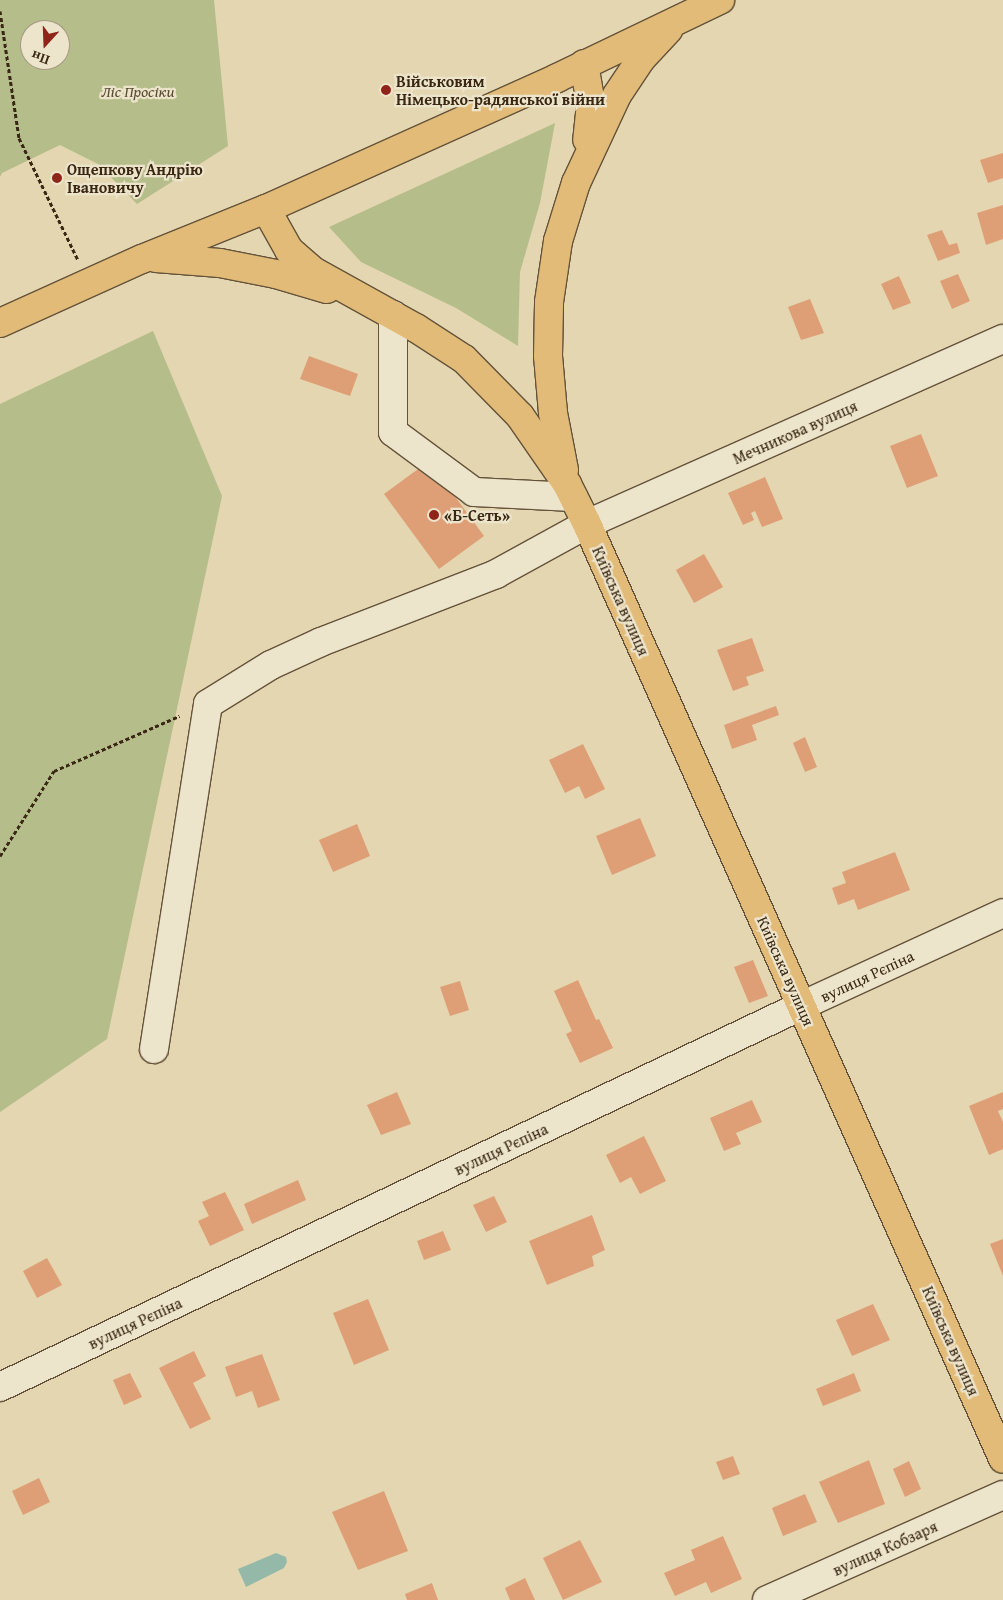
<!DOCTYPE html>
<html>
<head>
<meta charset="utf-8">
<style>
  body { margin:0 }
  #map { position:relative; width:1003px; height:1600px; overflow:hidden; background:#e4d6b0; font-family:"Gentium Book Plus",serif }
  div>[style] { position:absolute }
  .green>* { inset:0; background:#b5bd8b }
  .water>* { inset:0; background:#95b9a9 }
  .building>* { inset:0; background:#de9f77 }
  .path>* { height:3px; margin-top:-1.5px; transform-origin:0; background:repeating-linear-gradient(90deg,#392713 0 4px,transparent 0 6.5px) }
  .roads { filter:drop-shadow(1px 0 #64533a) drop-shadow(-1px 0 #64533a) drop-shadow(0 1px #64533a) drop-shadow(0 -1px #64533a) }
  .minor>* { height:28px; margin:-14px; padding:0 14px; transform-origin:14px; border-radius:14px; background:#ede4cc }
  .highway>* { height:28px; margin:-14px; padding:0 14px; transform-origin:14px; border-radius:14px; background:#e2bb78 }
  .dots>* { width:14px; height:14px; translate:-50% -50%; box-sizing:border-box; border:2px solid #ede4cc; border-radius:50% }
  span { translate:-50% -50%; white-space:nowrap; text-align:center; line-height:1.15; -webkit-text-stroke:4.5px #ede4cc; paint-order:stroke }
  .poi-label { font-size:16px; color:#392713; font-weight:700 }
  .left { translate:0 -50%; text-align:left }
  .park-label { font-size:16px; color:#584c31; font-style:italic }
  .street-label { font-size:16px; color:#392713 }
  .north { position:absolute; left:20px; top:20px; width:50px; height:50px; box-sizing:border-box; background:#ede4cc; border:1px solid #a59882; border-radius:50%; rotate:200deg; font-size:14px; font-weight:700; line-height:20px; text-align:center; color:#392713 }
  .north::after { content:''; display:block; margin:auto; width:18px; height:22px; background:#8f2418; clip-path:polygon(50% 0,100% 100%,50% 72%,0 100%) }
</style>
</head>
<body>
<div id="map">
  <div class="green">
    <i style="clip-path:polygon(evenodd,0 0,214px 0,228px 146px,137px 204px,98px 164px,60px 145px,2px 173px,0 177px,0 0,30px 30px,60px 30px,60px 60px,30px 60px,30px 30px)"></i>
    <i style="clip-path:polygon(555px 123px,540px 203px,520px 272px,518px 346px,456px 308px,361px 262px,329px 227px)"></i>
    <i style="clip-path:polygon(153px 331px,222px 496px,107px 1039px,0 1112px,0 404px)"></i>
  </div>
  <div class="water">
    <i style="clip-path:polygon(276px 1553px,286px 1557px,287px 1562px,284px 1568px,246px 1587px,238px 1569px)"></i>
  </div>
  <div class="building">
    <i style="clip-path:polygon(1003px 153px,1003px 178px,988px 183px,980px 160px)"></i>
    <i style="clip-path:polygon(1003px 205px,1003px 239px,986px 245px,977px 213px)"></i>
    <i style="clip-path:polygon(942px 230px,949px 245px,957px 243px,960px 253px,938px 261px,927px 235px)"></i>
    <i style="clip-path:polygon(958px 274px,970px 301px,952px 309px,940px 281px)"></i>
    <i style="clip-path:polygon(899px 276px,911px 303px,893px 310px,881px 284px)"></i>
    <i style="clip-path:polygon(810px 299px,824px 333px,801px 340px,788px 307px)"></i>
    <i style="clip-path:polygon(309px 356px,358px 374px,350px 396px,300px 379px)"></i>
    <i style="clip-path:polygon(921px 434px,938px 476px,907px 488px,890px 446px)"></i>
    <i style="clip-path:polygon(429px 461px,484px 536px,439px 569px,384px 494px)"></i>
    <i style="clip-path:polygon(765px 477px,783px 519px,762px 527px,755px 511px,751px 513px,754px 520px,743px 525px,728px 493px)"></i>
    <i style="clip-path:polygon(704px 554px,723px 587px,694px 603px,676px 570px)"></i>
    <i style="clip-path:polygon(752px 638px,764px 671px,746px 677px,749px 685px,733px 691px,717px 650px)"></i>
    <i style="clip-path:polygon(776px 706px,779px 715px,752px 725px,757px 740px,732px 749px,724px 725px)"></i>
    <i style="clip-path:polygon(805px 737px,817px 767px,805px 772px,793px 743px)"></i>
    <i style="clip-path:polygon(583px 744px,605px 789px,585px 799px,579px 786px,565px 793px,549px 760px)"></i>
    <i style="clip-path:polygon(640px 818px,656px 856px,612px 875px,596px 836px)"></i>
    <i style="clip-path:polygon(357px 824px,370px 856px,333px 872px,319px 840px)"></i>
    <i style="clip-path:polygon(895px 852px,910px 890px,858px 910px,854px 899px,838px 905px,832px 888px,846px 883px,842px 872px)"></i>
    <i style="clip-path:polygon(753px 960px,768px 996px,749px 1003px,734px 967px)"></i>
    <i style="clip-path:polygon(578px 980px,596px 1020px,599px 1019px,613px 1048px,580px 1063px,566px 1034px,572px 1031px,554px 991px)"></i>
    <i style="clip-path:polygon(460px 981px,469px 1010px,450px 1016px,440px 987px)"></i>
    <i style="clip-path:polygon(397px 1092px,411px 1124px,381px 1135px,367px 1105px)"></i>
    <i style="clip-path:polygon(1003px 1092px,1003px 1109px,998px 1111px,1003px 1122px,1003px 1149px,989px 1155px,969px 1106px)"></i>
    <i style="clip-path:polygon(752px 1100px,762px 1122px,736px 1133px,741px 1144px,724px 1151px,710px 1118px)"></i>
    <i style="clip-path:polygon(644px 1136px,666px 1181px,640px 1194px,631px 1177px,620px 1183px,606px 1155px)"></i>
    <i style="clip-path:polygon(298px 1180px,306px 1200px,252px 1224px,244px 1204px)"></i>
    <i style="clip-path:polygon(225px 1192px,244px 1230px,210px 1246px,198px 1221px,209px 1216px,202px 1202px)"></i>
    <i style="clip-path:polygon(494px 1196px,507px 1222px,486px 1232px,473px 1205px)"></i>
    <i style="clip-path:polygon(592px 1215px,605px 1250px,592px 1256px,594px 1266px,547px 1285px,529px 1241px)"></i>
    <i style="clip-path:polygon(443px 1231px,451px 1250px,424px 1260px,417px 1241px)"></i>
    <i style="clip-path:polygon(1003px 1239px,1003px 1276px,990px 1244px)"></i>
    <i style="clip-path:polygon(47px 1258px,62px 1285px,37px 1298px,23px 1271px)"></i>
    <i style="clip-path:polygon(368px 1299px,389px 1350px,354px 1365px,333px 1313px)"></i>
    <i style="clip-path:polygon(873px 1304px,890px 1340px,852px 1356px,836px 1320px)"></i>
    <i style="clip-path:polygon(194px 1351px,206px 1376px,193px 1383px,211px 1419px,190px 1429px,159px 1368px)"></i>
    <i style="clip-path:polygon(262px 1354px,280px 1400px,258px 1408px,252px 1391px,236px 1397px,225px 1367px)"></i>
    <i style="clip-path:polygon(130px 1373px,142px 1397px,124px 1405px,113px 1380px)"></i>
    <i style="clip-path:polygon(854px 1373px,861px 1391px,823px 1406px,816px 1389px)"></i>
    <i style="clip-path:polygon(733px 1456px,740px 1474px,723px 1480px,716px 1462px)"></i>
    <i style="clip-path:polygon(869px 1460px,885px 1504px,838px 1523px,819px 1482px)"></i>
    <i style="clip-path:polygon(909px 1461px,921px 1489px,905px 1497px,893px 1469px)"></i>
    <i style="clip-path:polygon(39px 1478px,50px 1502px,23px 1515px,12px 1491px)"></i>
    <i style="clip-path:polygon(384px 1491px,408px 1551px,358px 1570px,332px 1512px)"></i>
    <i style="clip-path:polygon(805px 1494px,817px 1522px,783px 1536px,772px 1508px)"></i>
    <i style="clip-path:polygon(723px 1536px,742px 1579px,711px 1593px,706px 1582px,675px 1596px,664px 1573px,695px 1560px,691px 1550px)"></i>
    <i style="clip-path:polygon(580px 1540px,602px 1582px,563px 1600px,543px 1558px)"></i>
    <i style="clip-path:polygon(525px 1578px,535px 1600px,510px 1600px,505px 1588px)"></i>
    <i style="clip-path:polygon(432px 1583px,438px 1600px,407px 1600px,405px 1594px)"></i>
  </div>
  <div class="path">
    <i style="left:0;top:11px;width:128px;rotate:81.5deg"></i>
    <i style="left:19px;top:138px;width:136px;rotate:64.2deg"></i>
    <i style="left:0;top:856px;width:101px;rotate:-57.6deg"></i>
    <i style="left:54px;top:771px;width:137px;rotate:-23.7deg"></i>
  </div>
  <div class="roads">
    <div class="minor">
      <i style="left:393px;top:315px;width:117px;rotate:90deg"></i>
      <i style="left:393px;top:432px;width:101px;rotate:36.5deg"></i>
      <i style="left:474px;top:492px;width:99px;rotate:2.9deg"></i>
      <i style="left:154px;top:1049px;width:349px;rotate:-81.1deg"></i>
      <i style="left:208px;top:704px;width:74px;rotate:-31.8deg"></i>
      <i style="left:271px;top:665px;width:55px;rotate:-24.7deg"></i>
      <i style="left:321px;top:642px;width:188px;rotate:-21.2deg"></i>
      <i style="left:496px;top:574px;width:104px;rotate:-28.8deg"></i>
      <i style="left:587px;top:524px;width:455px;rotate:-24deg"></i>
      <i style="left:0;top:1387px;width:887px;rotate:-25.44deg"></i>
      <i style="left:801px;top:1006px;width:222px;rotate:-24.7deg"></i>
      <i style="left:767px;top:1600px;width:258px;rotate:-24deg"></i>
    </div>
    <div class="highway">
      <i style="left:584px;top:64px;width:41px;rotate:80.1deg"></i>
      <i style="left:591px;top:104px;width:36px;rotate:96deg"></i>
      <i style="left:266px;top:209px;width:47px;rotate:60.7deg"></i>
      <i style="left:289px;top:250px;width:32px;rotate:41deg"></i>
      <i style="left:313px;top:271px;width:118px;rotate:29deg"></i>
      <i style="left:416px;top:328px;width:57px;rotate:32.9deg"></i>
      <i style="left:464px;top:359px;width:80px;rotate:45.5deg"></i>
      <i style="left:520px;top:416px;width:83px;rotate:55.3deg"></i>
      <i style="left:567px;top:484px;width:45px;rotate:63.4deg"></i>
      <i style="left:587px;top:524px;width:1023px;rotate:66.01deg"></i>
      <i style="left:156px;top:258px;width:64px;rotate:4.5deg"></i>
      <i style="left:220px;top:263px;width:57px;rotate:11.1deg"></i>
      <i style="left:276px;top:274px;width:53px;rotate:16.4deg"></i>
      <i style="left:0;top:323px;width:156px;rotate:-24.3deg"></i>
      <i style="left:142px;top:259px;width:134px;rotate:-22deg"></i>
      <i style="left:266px;top:209px;width:319px;rotate:-24.2deg"></i>
      <i style="left:557px;top:78px;width:181px;rotate:-25.6deg"></i>
      <i style="left:564px;top:470px;width:58px;rotate:-100.9deg"></i>
      <i style="left:553px;top:413px;width:57px;rotate:-95deg"></i>
      <i style="left:548px;top:356px;width:54px;rotate:-88.9deg"></i>
      <i style="left:549px;top:302px;width:62px;rotate:-81.6deg"></i>
      <i style="left:558px;top:241px;width:61px;rotate:-72.8deg"></i>
      <i style="left:576px;top:183px;width:97px;rotate:-65deg"></i>
      <i style="left:617px;top:95px;width:43px;rotate:-56.3deg"></i>
      <i style="left:641px;top:59px;width:40px;rotate:-47deg"></i>
    </div>
  </div>
  <div class="dots">
    <i style="left:386px;top:90px;background:#8f2418"></i>
    <i style="left:57px;top:178px;background:#8f2418"></i>
    <i style="left:434px;top:515px;background:#8f2418"></i>
  </div>
  <div class="poi-label">
    <span class="left" style="left:396px;top:90px">Військовим<br>Німецько-радянської війни</span>
    <span class="left" style="left:67px;top:178px">Ощепкову Андрію<br>Івановичу</span>
    <span class="left" style="left:444px;top:515px">«Б-Сеть»</span>
  </div>
  <div class="park-label">
    <span style="left:138px;top:91px">Ліс Просіки</span>
  </div>
  <div class="street-label">
    <span style="left:795px;top:432px;rotate:-24deg">Мечникова вулиця</span>
    <span style="left:621px;top:601px;rotate:66deg">Київська вулиця</span>
    <span style="left:786px;top:971px;rotate:66deg">Київська вулиця</span>
    <span style="left:867px;top:976px;rotate:-25deg">вулиця Рєпіна</span>
    <span style="left:501px;top:1149px;rotate:-25deg">вулиця Рєпіна</span>
    <span style="left:135px;top:1323px;rotate:-25deg">вулиця Рєпіна</span>
    <span style="left:951px;top:1341px;rotate:66deg">Київська вулиця</span>
    <span style="left:885px;top:1548px;rotate:-24deg">вулиця Кобзаря</span>
  </div>
  <div class="north">Пн</div>
</div>
</body>
</html>
